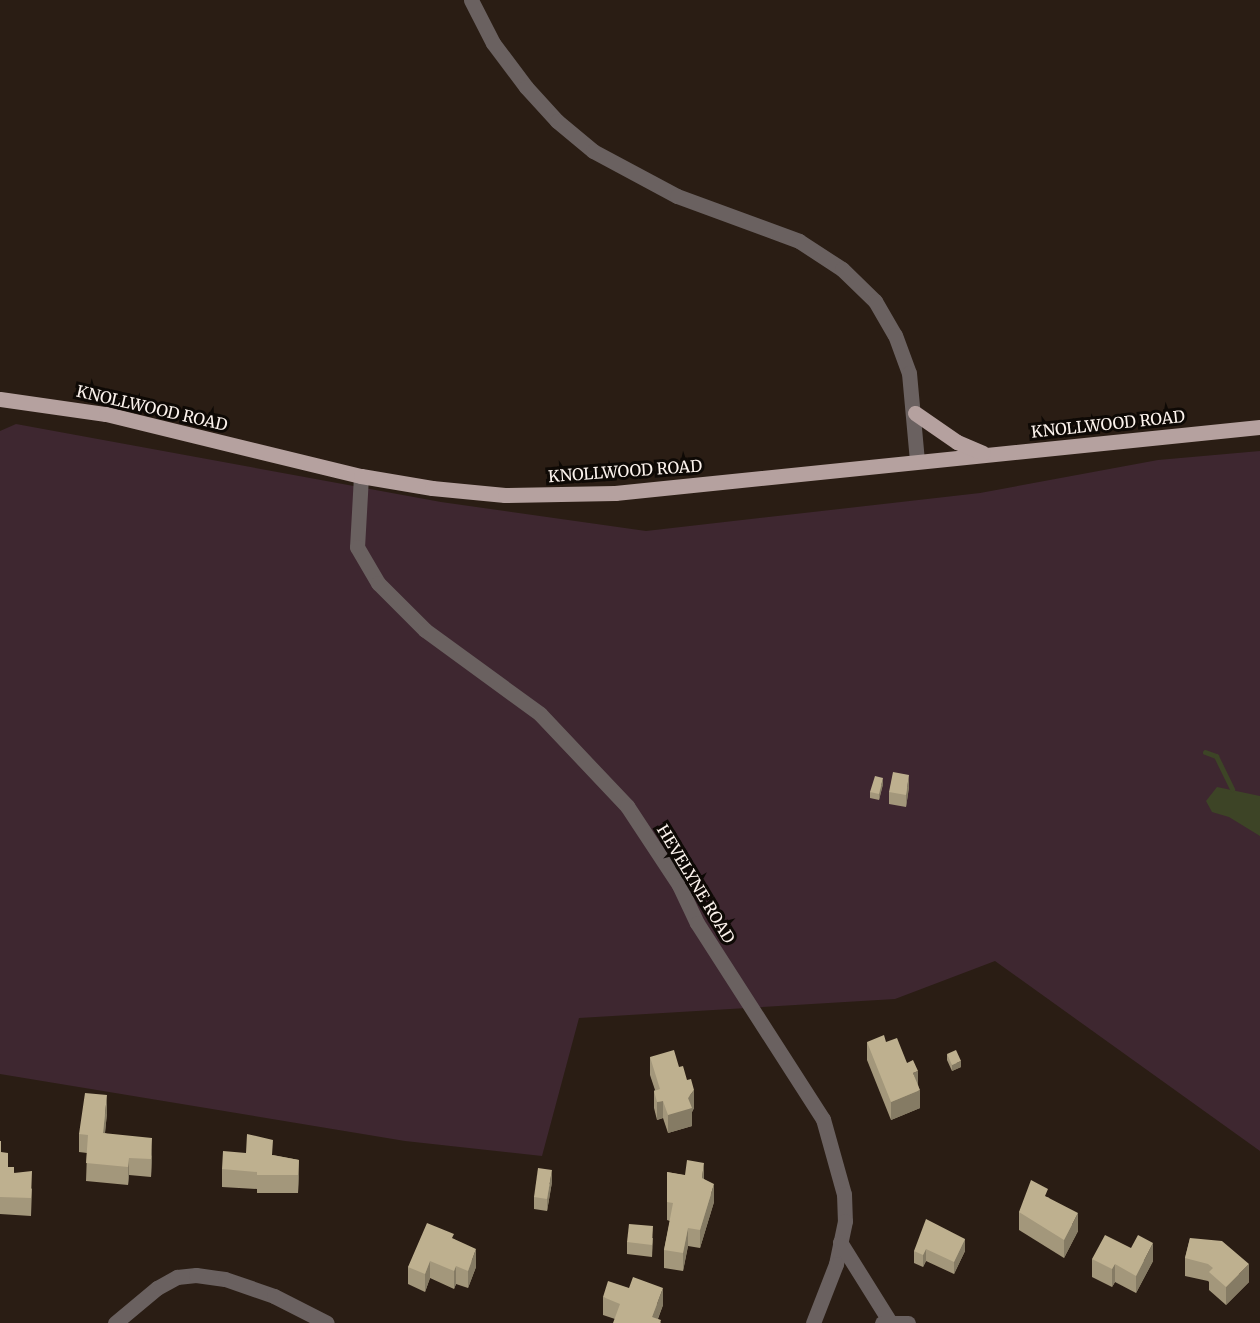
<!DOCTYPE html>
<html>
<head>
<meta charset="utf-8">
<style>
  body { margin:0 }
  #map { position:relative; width:1260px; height:1323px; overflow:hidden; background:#2a1d14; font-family:Merriweather,serif }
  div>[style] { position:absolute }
  .green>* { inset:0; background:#3e2730 }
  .water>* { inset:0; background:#3d4426 }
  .stream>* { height:5px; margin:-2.5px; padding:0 2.5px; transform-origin:2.5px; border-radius:2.5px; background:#3d4426 }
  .minor>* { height:15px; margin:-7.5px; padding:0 7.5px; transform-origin:7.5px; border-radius:7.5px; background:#6a6160 }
  .major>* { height:15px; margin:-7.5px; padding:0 7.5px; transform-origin:7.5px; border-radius:7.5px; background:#b5a19f }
  .wall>* { inset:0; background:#a3977b }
  .shaded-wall>* { inset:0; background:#857b64 }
  .building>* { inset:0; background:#beb08f }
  span { translate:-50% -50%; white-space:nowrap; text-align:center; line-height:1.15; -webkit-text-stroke:6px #0e0905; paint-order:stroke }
  .street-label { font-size:16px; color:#fcf3ed }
</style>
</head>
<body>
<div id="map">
  <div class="green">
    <i style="clip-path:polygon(16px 424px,441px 502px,646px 531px,980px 493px,1158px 460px,1260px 451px,1260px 1151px,995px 961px,895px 999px,579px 1018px,542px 1156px,405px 1141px,0 1074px,0 431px)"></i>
  </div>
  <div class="water">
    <i style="clip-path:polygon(1217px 787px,1260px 796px,1260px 836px,1229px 817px,1212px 812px,1206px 801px)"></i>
  </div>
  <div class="stream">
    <i style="left:1205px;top:752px;width:12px;rotate:20deg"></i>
    <i style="left:1216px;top:756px;width:37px;rotate:64deg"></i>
  </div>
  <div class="minor">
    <i style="left:471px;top:0;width:48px;rotate:62.9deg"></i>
    <i style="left:493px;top:43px;width:55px;rotate:53.1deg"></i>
    <i style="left:526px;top:87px;width:46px;rotate:47.6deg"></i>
    <i style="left:557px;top:121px;width:47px;rotate:39.8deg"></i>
    <i style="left:593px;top:151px;width:95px;rotate:28.2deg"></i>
    <i style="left:677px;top:196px;width:130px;rotate:20.2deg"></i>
    <i style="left:799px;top:241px;width:51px;rotate:33.1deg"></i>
    <i style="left:842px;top:269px;width:46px;rotate:44.1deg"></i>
    <i style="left:875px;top:301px;width:39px;rotate:60deg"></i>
    <i style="left:895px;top:335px;width:40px;rotate:69.8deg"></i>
    <i style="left:909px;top:373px;width:88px;rotate:84.8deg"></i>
    <i style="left:361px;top:476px;width:71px;rotate:93.2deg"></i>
    <i style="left:357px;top:547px;width:42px;rotate:59.7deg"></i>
    <i style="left:378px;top:583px;width:66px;rotate:45deg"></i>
    <i style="left:425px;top:630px;width:142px;rotate:36.1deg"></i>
    <i style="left:540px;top:714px;width:127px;rotate:46.6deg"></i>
    <i style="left:627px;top:806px;width:95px;rotate:56.6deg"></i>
    <i style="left:679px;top:885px;width:42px;rotate:64.7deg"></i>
    <i style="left:697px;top:923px;width:233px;rotate:57.3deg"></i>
    <i style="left:823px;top:1119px;width:78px;rotate:74.4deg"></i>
    <i style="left:844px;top:1194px;width:27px;rotate:88deg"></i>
    <i style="left:845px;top:1221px;width:44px;rotate:101.8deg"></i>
    <i style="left:836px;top:1264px;width:63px;rotate:111.3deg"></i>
    <i style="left:840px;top:1242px;width:94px;rotate:58deg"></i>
    <i style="left:115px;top:1323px;width:55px;rotate:-39.8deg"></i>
    <i style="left:157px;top:1288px;width:23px;rotate:-29deg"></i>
    <i style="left:177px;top:1277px;width:19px;rotate:-6deg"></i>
    <i style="left:196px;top:1275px;width:29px;rotate:8deg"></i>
    <i style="left:225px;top:1279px;width:52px;rotate:19.1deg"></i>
    <i style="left:274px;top:1296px;width:59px;rotate:27deg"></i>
    <i style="left:882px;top:1323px;width:26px"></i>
  </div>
  <div class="major">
    <i style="left:0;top:399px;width:107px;rotate:8.1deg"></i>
    <i style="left:106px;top:414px;width:262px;rotate:13.7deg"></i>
    <i style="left:361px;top:476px;width:72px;rotate:9.6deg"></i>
    <i style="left:432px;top:488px;width:73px;rotate:5.5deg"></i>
    <i style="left:505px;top:495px;width:110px;rotate:-1deg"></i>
    <i style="left:615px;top:493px;width:648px;rotate:-5.84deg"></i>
    <i style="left:915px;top:413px;width:51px;rotate:34.6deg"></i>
    <i style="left:957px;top:442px;width:28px;rotate:23deg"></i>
  </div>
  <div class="wall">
    <i style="clip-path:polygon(883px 784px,879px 800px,870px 798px,870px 792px)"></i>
    <i style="clip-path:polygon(909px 787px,906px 807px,889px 804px,889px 792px)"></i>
    <i style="clip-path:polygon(867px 1042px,907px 1063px,918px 1084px,920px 1108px,891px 1120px,867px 1060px)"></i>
    <i style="clip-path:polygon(947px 1054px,961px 1067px,952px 1071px,947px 1060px)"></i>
    <i style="clip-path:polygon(650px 1057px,679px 1067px,694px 1108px,692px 1112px,692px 1126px,668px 1133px,663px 1118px,657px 1120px,654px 1108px,654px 1091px,655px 1090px,650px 1075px)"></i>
    <i style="clip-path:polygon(107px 1113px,105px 1133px,152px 1156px,151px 1177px,129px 1175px,128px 1185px,86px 1181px,87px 1153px,79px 1152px,79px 1134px)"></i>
    <i style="clip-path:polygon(0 1141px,1px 1152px,8px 1167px,32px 1189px,31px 1216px,0 1214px)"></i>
    <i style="clip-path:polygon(273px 1155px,299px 1160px,298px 1193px,257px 1193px,257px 1189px,222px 1187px,222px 1169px)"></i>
    <i style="clip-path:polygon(667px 1172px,704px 1179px,714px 1202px,700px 1248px,688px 1246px,683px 1271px,664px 1268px,664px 1250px,670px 1221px,667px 1220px)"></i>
    <i style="clip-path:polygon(552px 1182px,547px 1211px,534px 1209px,534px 1197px)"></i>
    <i style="clip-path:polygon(1048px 1197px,1078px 1231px,1064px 1258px,1019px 1230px,1019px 1212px)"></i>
    <i style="clip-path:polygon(653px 1238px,652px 1257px,627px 1254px,627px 1242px)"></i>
    <i style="clip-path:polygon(1190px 1238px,1249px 1282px,1226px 1305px,1209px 1290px,1209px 1282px,1208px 1281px,1185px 1276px,1185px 1258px)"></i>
    <i style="clip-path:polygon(454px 1239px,476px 1267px,468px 1288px,456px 1284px,454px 1289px,430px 1278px,425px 1292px,408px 1284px,408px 1267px)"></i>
    <i style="clip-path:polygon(965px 1239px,965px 1251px,954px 1274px,926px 1261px,923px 1267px,914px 1263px,914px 1251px)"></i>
    <i style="clip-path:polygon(1092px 1259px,1153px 1261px,1136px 1293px,1115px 1282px,1112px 1287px,1092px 1277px)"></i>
    <i style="clip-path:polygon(603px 1297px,663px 1305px,658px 1319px,661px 1323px,615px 1319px,603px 1315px)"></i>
  </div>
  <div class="shaded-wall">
    <i style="clip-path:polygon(909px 775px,909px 787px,906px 807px,906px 795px)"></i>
    <i style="clip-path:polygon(883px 778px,883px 784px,879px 800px,879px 794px)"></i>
    <i style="clip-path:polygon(961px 1061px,961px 1067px,952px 1071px,952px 1065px)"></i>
    <i style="clip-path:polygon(918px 1071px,918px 1088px,913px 1073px)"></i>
    <i style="clip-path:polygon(694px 1090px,694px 1108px,692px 1112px,692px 1126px,668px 1133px,668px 1115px,688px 1098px)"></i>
    <i style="clip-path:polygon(920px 1090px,920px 1108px,891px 1120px,891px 1102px)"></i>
    <i style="clip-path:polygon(107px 1095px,107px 1113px,103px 1151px,103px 1133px)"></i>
    <i style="clip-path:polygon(663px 1101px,663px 1118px,657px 1120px,657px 1102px)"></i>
    <i style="clip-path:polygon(152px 1138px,152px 1156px,151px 1177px,151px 1159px)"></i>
    <i style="clip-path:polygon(129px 1158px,129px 1175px,128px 1185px,128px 1167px)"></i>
    <i style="clip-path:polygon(299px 1160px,299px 1178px,298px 1193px,298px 1175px)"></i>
    <i style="clip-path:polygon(704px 1163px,704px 1181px,702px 1178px)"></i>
    <i style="clip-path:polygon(552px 1170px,552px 1182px,547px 1211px,547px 1199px)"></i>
    <i style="clip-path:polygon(714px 1184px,714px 1202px,700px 1248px,700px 1230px)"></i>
    <i style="clip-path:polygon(1078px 1213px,1078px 1231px,1064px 1258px,1064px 1240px)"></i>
    <i style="clip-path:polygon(688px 1228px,688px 1246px,683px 1271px,683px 1253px)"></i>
    <i style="clip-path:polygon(965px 1239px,965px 1251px,954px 1274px,954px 1262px)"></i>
    <i style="clip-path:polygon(1153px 1243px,1153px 1261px,1136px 1293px,1136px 1276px)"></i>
    <i style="clip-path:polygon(476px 1249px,476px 1267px,468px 1288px,468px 1271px)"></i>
    <i style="clip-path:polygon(926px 1249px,926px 1261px,923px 1267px,923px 1255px)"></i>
    <i style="clip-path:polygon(430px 1261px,430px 1278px,425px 1292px,425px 1274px)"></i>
    <i style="clip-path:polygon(1115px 1264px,1115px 1282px,1112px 1287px,1112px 1269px)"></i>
    <i style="clip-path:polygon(1249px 1264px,1249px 1282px,1226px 1305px,1226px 1287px)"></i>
    <i style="clip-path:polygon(456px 1266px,456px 1284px,454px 1289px,454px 1271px)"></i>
    <i style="clip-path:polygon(663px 1288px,663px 1305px,656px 1323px,652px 1317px)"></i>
  </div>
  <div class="building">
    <i style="clip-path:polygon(893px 772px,909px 775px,906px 795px,889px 792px)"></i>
    <i style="clip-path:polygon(875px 776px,883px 778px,879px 794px,870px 792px)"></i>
    <i style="clip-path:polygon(884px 1035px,886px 1042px,897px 1038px,907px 1063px,913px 1060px,918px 1071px,913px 1073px,920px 1090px,891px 1102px,867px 1042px)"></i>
    <i style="clip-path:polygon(674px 1050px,679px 1067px,683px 1066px,687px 1080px,691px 1079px,694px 1090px,688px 1098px,692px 1108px,668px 1115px,663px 1101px,657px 1102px,654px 1091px,660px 1089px,650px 1057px)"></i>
    <i style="clip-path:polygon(956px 1050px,961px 1061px,952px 1065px,947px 1054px)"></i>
    <i style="clip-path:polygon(85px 1093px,107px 1095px,103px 1133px,152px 1138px,151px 1159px,129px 1158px,128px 1167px,86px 1163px,88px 1135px,79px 1134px)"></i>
    <i style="clip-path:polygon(247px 1134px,273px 1140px,272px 1155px,299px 1160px,298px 1175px,257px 1175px,257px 1172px,222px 1169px,223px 1151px,246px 1153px)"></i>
    <i style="clip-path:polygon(0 1141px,1px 1141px,1px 1152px,8px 1153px,8px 1167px,14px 1167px,14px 1173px,32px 1171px,31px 1198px,0 1197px)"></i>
    <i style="clip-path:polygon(687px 1160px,704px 1163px,702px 1178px,714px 1184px,700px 1230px,688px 1228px,683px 1253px,664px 1250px,673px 1203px,667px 1202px,667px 1172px,685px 1175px)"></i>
    <i style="clip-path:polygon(538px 1168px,552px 1170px,547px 1199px,534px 1197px)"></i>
    <i style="clip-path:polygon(1031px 1180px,1048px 1189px,1045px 1196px,1078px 1213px,1064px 1240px,1019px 1212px)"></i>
    <i style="clip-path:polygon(926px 1219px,965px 1239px,954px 1262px,926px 1249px,923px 1255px,914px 1251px)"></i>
    <i style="clip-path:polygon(427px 1223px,454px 1234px,452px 1238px,476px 1249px,468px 1271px,456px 1266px,454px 1271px,430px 1261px,425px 1274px,408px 1267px)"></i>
    <i style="clip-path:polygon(629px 1224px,653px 1226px,652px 1245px,627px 1242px)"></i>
    <i style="clip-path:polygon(1105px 1235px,1131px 1248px,1138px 1235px,1153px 1243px,1136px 1276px,1115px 1264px,1112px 1269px,1092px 1259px)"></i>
    <i style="clip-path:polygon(1190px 1238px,1222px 1241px,1249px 1264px,1226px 1287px,1209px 1272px,1213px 1268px,1208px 1264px,1185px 1258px)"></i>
    <i style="clip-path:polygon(633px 1277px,663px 1288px,652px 1317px,661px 1320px,660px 1323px,613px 1323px,620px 1304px,603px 1297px,608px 1281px,629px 1288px)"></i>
  </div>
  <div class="street-label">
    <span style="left:152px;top:408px;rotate:13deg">KNOLLWOOD ROAD</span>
    <span style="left:1108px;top:424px;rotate:-6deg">KNOLLWOOD ROAD</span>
    <span style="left:625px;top:471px;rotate:-4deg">KNOLLWOOD ROAD</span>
    <span style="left:696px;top:884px;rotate:59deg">HEVELYNE ROAD</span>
  </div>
</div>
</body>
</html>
